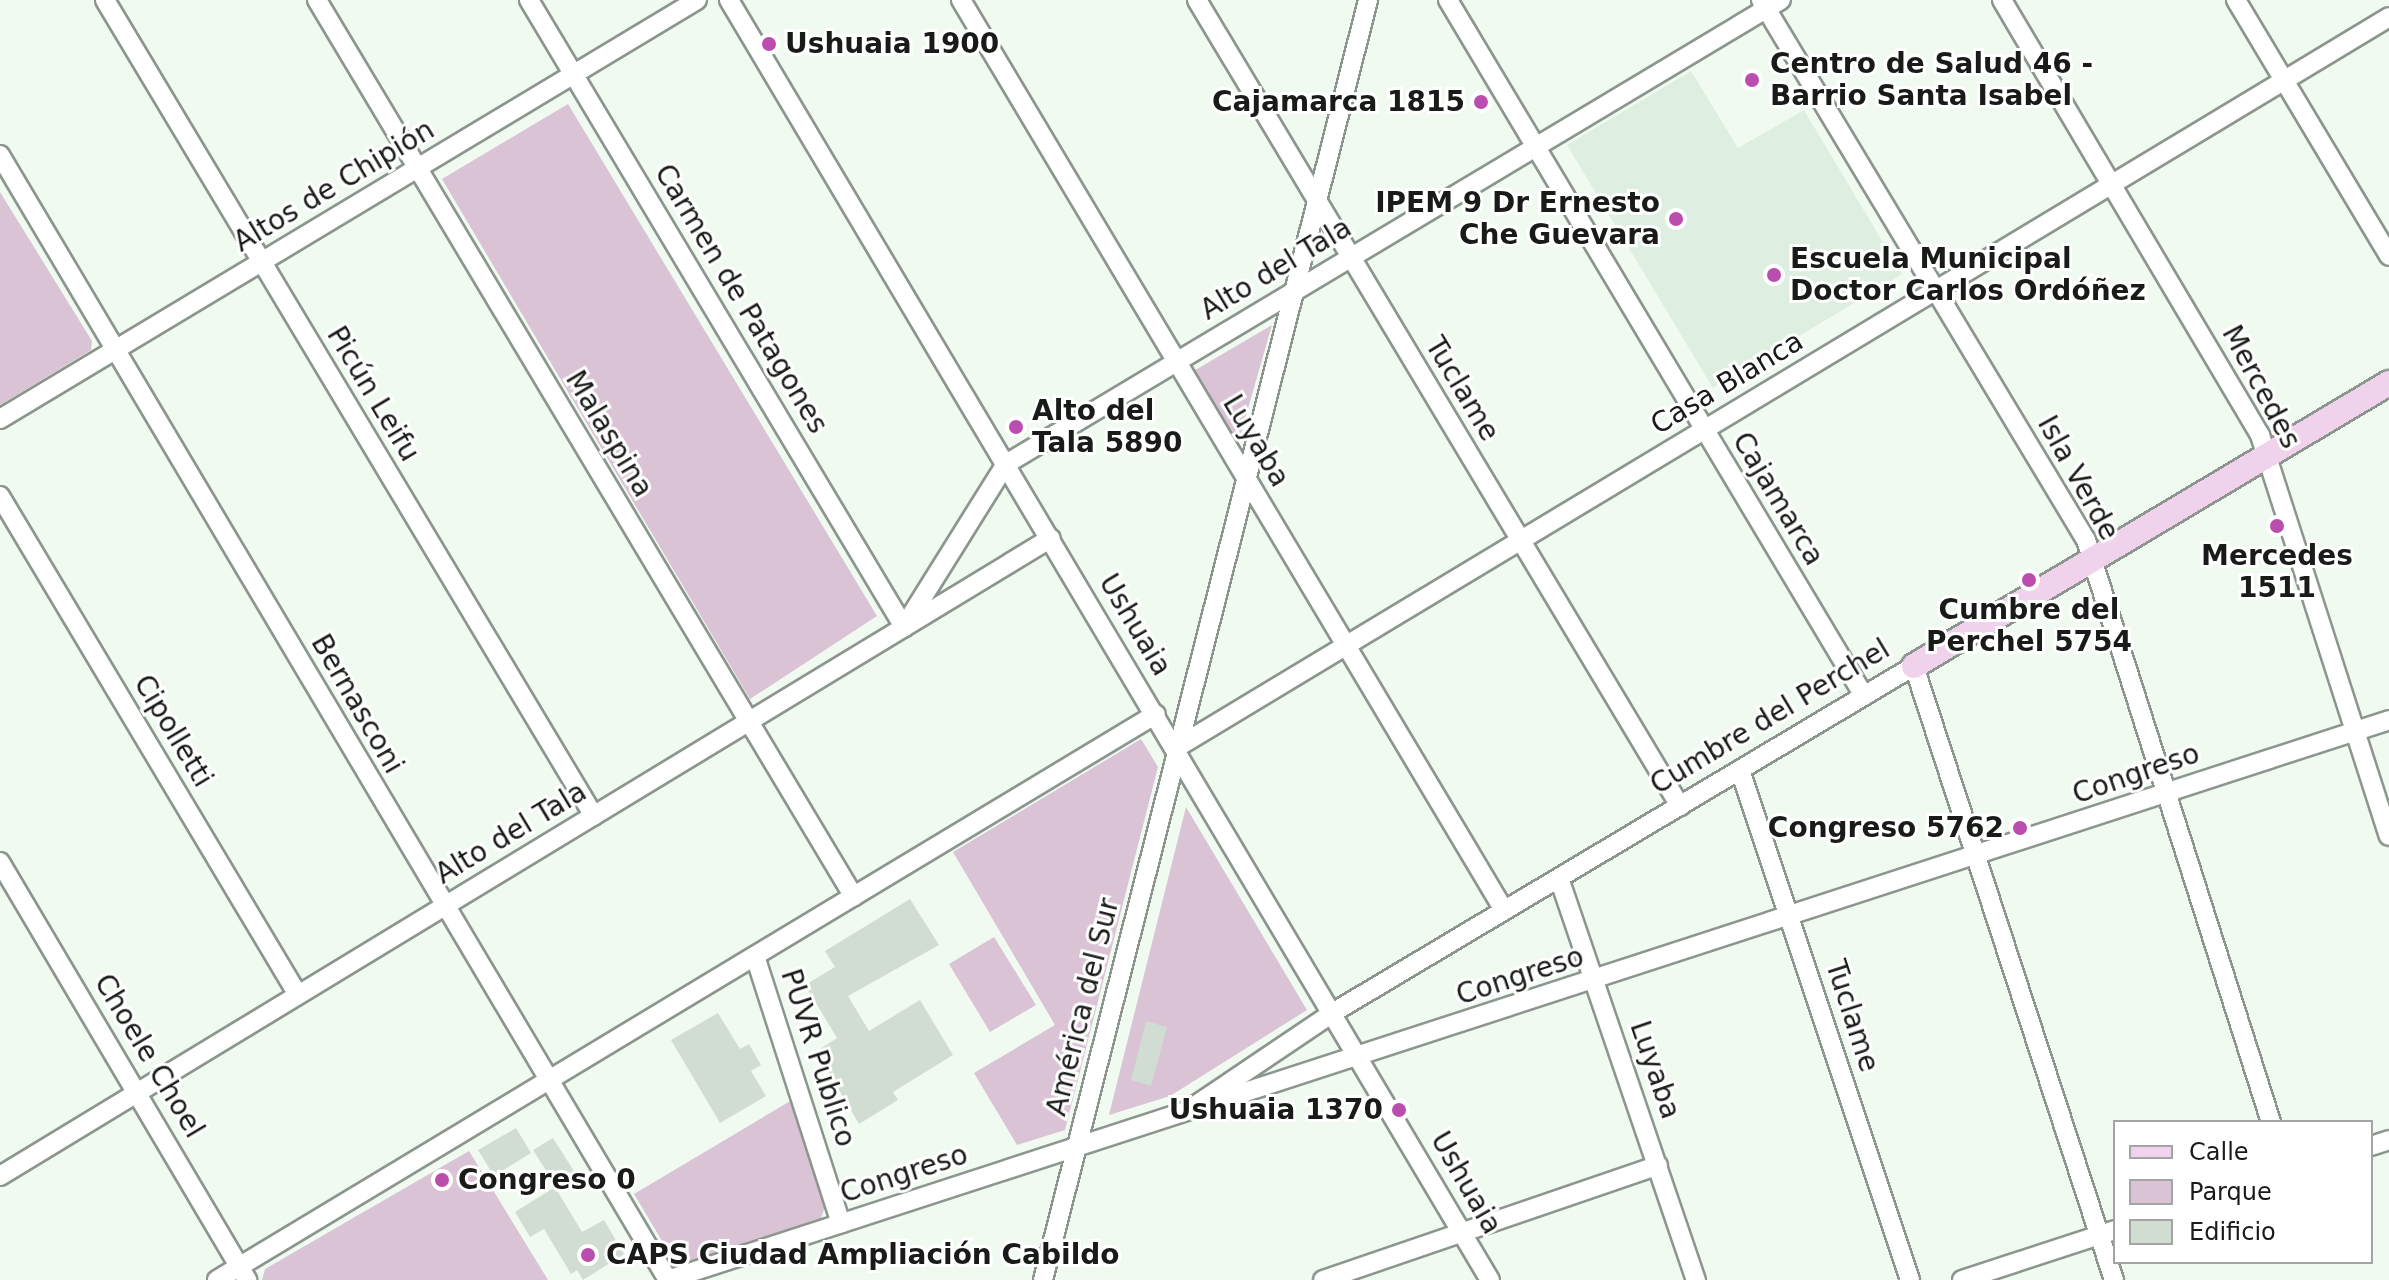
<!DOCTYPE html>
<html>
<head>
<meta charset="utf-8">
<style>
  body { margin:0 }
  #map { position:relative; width:2389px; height:1280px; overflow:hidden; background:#f0faf1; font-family:"DejaVu Sans",sans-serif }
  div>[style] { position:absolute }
  .built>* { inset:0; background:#deefe1 }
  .green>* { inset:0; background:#d9c3d5 }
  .building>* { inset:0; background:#d1dcd3 }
  .roads { filter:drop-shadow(2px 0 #8c968e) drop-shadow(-2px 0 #8c968e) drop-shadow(0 2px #8c968e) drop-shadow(0 -2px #8c968e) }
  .street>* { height:18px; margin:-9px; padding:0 9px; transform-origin:9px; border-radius:9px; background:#fff }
  .secondary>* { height:24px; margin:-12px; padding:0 12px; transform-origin:12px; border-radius:12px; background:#f0d2ec }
  .dots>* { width:22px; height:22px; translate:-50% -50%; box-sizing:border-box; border:4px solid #fff; border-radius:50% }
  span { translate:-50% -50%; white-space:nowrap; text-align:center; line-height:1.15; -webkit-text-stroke:6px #fff; paint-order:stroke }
  .poi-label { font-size:28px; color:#181b18; font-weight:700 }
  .left { translate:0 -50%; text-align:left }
  .right { translate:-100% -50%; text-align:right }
  .street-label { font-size:28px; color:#181b18 }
  .legend { position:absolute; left:2113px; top:1120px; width:260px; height:144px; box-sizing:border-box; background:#fff; border:2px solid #a3a4a3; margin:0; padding:10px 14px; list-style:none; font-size:24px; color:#181b18 }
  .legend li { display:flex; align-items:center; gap:16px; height:40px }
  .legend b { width:40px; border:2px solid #a3a4a3 }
</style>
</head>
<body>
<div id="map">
  <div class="built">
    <i style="clip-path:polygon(1691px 71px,1738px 148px,1804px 110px,1902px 274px,1713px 388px,1567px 145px)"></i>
  </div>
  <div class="green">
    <i style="clip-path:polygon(568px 104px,877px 616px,750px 699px,442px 179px)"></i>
    <i style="clip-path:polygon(0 192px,92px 341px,91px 350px,0 405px)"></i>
    <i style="clip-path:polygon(1272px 325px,1236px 450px,1192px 372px)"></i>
    <i style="clip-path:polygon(1141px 739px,1158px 767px,1065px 1130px,1017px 1145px,974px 1073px,1055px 1025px,953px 852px)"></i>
    <i style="clip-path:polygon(1186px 807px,1307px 1010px,1170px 1096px,1109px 1115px)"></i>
    <i style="clip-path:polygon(994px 937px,1036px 1005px,990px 1032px,949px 964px)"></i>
    <i style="clip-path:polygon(792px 1100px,826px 1204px,821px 1218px,688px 1263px,671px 1256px,634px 1194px)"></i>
    <i style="clip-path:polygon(469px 1151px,548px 1280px,262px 1280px,265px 1269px)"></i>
  </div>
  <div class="building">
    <i style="clip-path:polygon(910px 899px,939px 945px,848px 996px,869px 1031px,920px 1000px,953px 1055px,893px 1092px,898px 1100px,859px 1124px,826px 1068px,820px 1049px,837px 1038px,805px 985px,835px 967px,825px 951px)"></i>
    <i style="clip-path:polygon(718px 1013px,740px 1049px,749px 1044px,761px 1065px,751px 1071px,766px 1096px,720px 1123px,671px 1040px)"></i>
    <i style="clip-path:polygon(1146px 1021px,1167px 1027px,1151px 1086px,1131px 1080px)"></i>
    <i style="clip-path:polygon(516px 1128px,531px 1153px,494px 1176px,478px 1150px)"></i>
    <i style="clip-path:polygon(553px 1138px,577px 1176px,557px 1188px,533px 1150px)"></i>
    <i style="clip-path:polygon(555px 1187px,582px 1232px,604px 1220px,624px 1254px,583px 1280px,577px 1270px,571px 1274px,544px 1229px,530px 1237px,515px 1212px)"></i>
  </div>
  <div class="roads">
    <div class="street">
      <i style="left:105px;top:0;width:951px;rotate:59.07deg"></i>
      <i style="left:317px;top:0;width:1045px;rotate:59.09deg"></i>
      <i style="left:529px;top:0;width:731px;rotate:59.12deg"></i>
      <i style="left:904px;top:627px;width:192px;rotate:-58deg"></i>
      <i style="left:1006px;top:464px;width:903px;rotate:-30.91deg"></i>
      <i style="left:729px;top:0;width:1489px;rotate:59.27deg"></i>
      <i style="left:961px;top:0;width:1060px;rotate:59.18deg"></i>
      <i style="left:1197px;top:0;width:940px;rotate:59.07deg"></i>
      <i style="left:1448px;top:0;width:811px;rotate:59.13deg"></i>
      <i style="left:1761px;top:0;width:630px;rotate:58.96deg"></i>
      <i style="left:2086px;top:540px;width:611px;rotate:72.37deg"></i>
      <i style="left:2002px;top:0;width:506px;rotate:59.33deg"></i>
      <i style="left:2260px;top:435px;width:421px;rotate:72.2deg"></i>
      <i style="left:2236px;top:0;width:298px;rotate:59.1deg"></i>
      <i style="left:0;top:155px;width:1308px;rotate:59.3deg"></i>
      <i style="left:0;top:419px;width:813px;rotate:-31.01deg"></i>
      <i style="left:0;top:496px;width:581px;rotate:59.15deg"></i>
      <i style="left:1176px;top:748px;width:1416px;rotate:-31.07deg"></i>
      <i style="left:1740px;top:770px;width:538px;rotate:71.57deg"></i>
      <i style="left:0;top:862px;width:486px;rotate:59.4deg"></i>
      <i style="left:1559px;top:878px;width:425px;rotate:71.2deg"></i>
      <i style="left:755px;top:956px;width:281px;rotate:72.2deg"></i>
      <i style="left:1196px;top:1105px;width:166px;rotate:-34deg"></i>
      <i style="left:1334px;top:1012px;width:675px;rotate:-30.82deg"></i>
      <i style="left:1914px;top:666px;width:646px;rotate:71.96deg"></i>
      <i style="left:2371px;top:1146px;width:19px;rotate:-18deg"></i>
      <i style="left:0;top:1176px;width:1229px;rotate:-31.26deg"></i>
      <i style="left:217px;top:1280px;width:1096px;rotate:-31.08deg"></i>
      <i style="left:667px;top:1280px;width:1811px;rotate:-18.01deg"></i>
      <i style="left:1043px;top:1280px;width:1321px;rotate:-75.75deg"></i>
      <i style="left:1323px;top:1280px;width:354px;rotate:-18.9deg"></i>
      <i style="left:1962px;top:1280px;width:161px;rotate:-18.1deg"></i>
    </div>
    <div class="secondary">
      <i style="left:1914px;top:666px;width:553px;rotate:-30.79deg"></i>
    </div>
  </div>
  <div class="dots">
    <i style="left:769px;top:44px;background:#ba4eae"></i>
    <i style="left:1752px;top:80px;background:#ba4eae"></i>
    <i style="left:1481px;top:102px;background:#ba4eae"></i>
    <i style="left:1676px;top:219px;background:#ba4eae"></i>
    <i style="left:1774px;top:275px;background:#ba4eae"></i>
    <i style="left:1016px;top:427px;background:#ba4eae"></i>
    <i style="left:2277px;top:526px;background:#ba4eae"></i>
    <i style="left:2029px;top:580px;background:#ba4eae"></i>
    <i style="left:2020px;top:828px;background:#ba4eae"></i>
    <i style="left:1399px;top:1110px;background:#ba4eae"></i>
    <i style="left:442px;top:1180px;background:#ba4eae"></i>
    <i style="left:588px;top:1255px;background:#ba4eae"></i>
  </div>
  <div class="poi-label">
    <span class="left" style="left:785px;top:44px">Ushuaia 1900</span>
    <span class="left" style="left:1770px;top:80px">Centro de Salud 46 -<br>Barrio Santa Isabel</span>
    <span class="right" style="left:1465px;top:102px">Cajamarca 1815</span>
    <span class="right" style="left:1660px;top:219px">IPEM 9 Dr Ernesto<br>Che Guevara</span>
    <span class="left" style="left:1790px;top:275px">Escuela Municipal<br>Doctor Carlos Ordóñez</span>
    <span class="left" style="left:1032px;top:427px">Alto del<br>Tala 5890</span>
    <span style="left:2277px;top:572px">Mercedes<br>1511</span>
    <span style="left:2029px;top:626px">Cumbre del<br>Perchel 5754</span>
    <span class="right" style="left:2004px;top:828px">Congreso 5762</span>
    <span class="right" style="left:1383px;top:1110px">Ushuaia 1370</span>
    <span class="left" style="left:458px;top:1180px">Congreso 0</span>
    <span class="left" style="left:606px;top:1255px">CAPS Ciudad Ampliación Cabildo</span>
  </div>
  <div class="street-label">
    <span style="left:334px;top:186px;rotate:-31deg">Altos de Chipión</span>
    <span style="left:1276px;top:269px;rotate:-31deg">Alto del Tala</span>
    <span style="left:741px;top:299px;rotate:59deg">Carmen de Patagones</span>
    <span style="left:1727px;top:383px;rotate:-31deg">Casa Blanca</span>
    <span style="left:2261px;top:387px;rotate:62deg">Mercedes</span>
    <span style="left:1462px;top:389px;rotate:59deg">Tuclame</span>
    <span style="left:373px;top:394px;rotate:59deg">Picún Leifu</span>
    <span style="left:609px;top:434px;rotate:59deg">Malaspina</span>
    <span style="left:1256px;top:441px;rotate:59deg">Luyaba</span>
    <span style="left:2078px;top:478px;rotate:61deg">Isla Verde</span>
    <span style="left:1778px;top:499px;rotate:59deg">Cajamarca</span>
    <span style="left:1135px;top:625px;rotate:59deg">Ushuaia</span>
    <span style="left:357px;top:704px;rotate:60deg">Bernasconi</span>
    <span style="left:1770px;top:717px;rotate:-31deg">Cumbre del Perchel</span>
    <span style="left:173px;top:731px;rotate:59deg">Cipolletti</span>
    <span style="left:2136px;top:774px;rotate:-19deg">Congreso</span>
    <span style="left:511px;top:833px;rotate:-31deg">Alto del Tala</span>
    <span style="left:1520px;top:976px;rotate:-18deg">Congreso</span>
    <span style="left:1083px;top:1007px;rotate:-76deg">América del Sur</span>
    <span style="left:1852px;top:1016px;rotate:72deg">Tuclame</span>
    <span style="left:149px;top:1056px;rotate:59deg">Choele Choel</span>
    <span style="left:818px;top:1058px;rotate:72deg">PUVR Publico</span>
    <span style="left:1655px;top:1070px;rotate:71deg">Luyaba</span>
    <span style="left:904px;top:1174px;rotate:-18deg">Congreso</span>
    <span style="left:1466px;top:1183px;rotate:60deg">Ushuaia</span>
  </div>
  <ul class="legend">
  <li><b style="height:10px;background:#f0d2ec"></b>Calle</li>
  <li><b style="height:22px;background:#d9c3d5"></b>Parque</li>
  <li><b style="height:22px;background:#d1dcd3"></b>Edificio</li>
  </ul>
</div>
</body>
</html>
